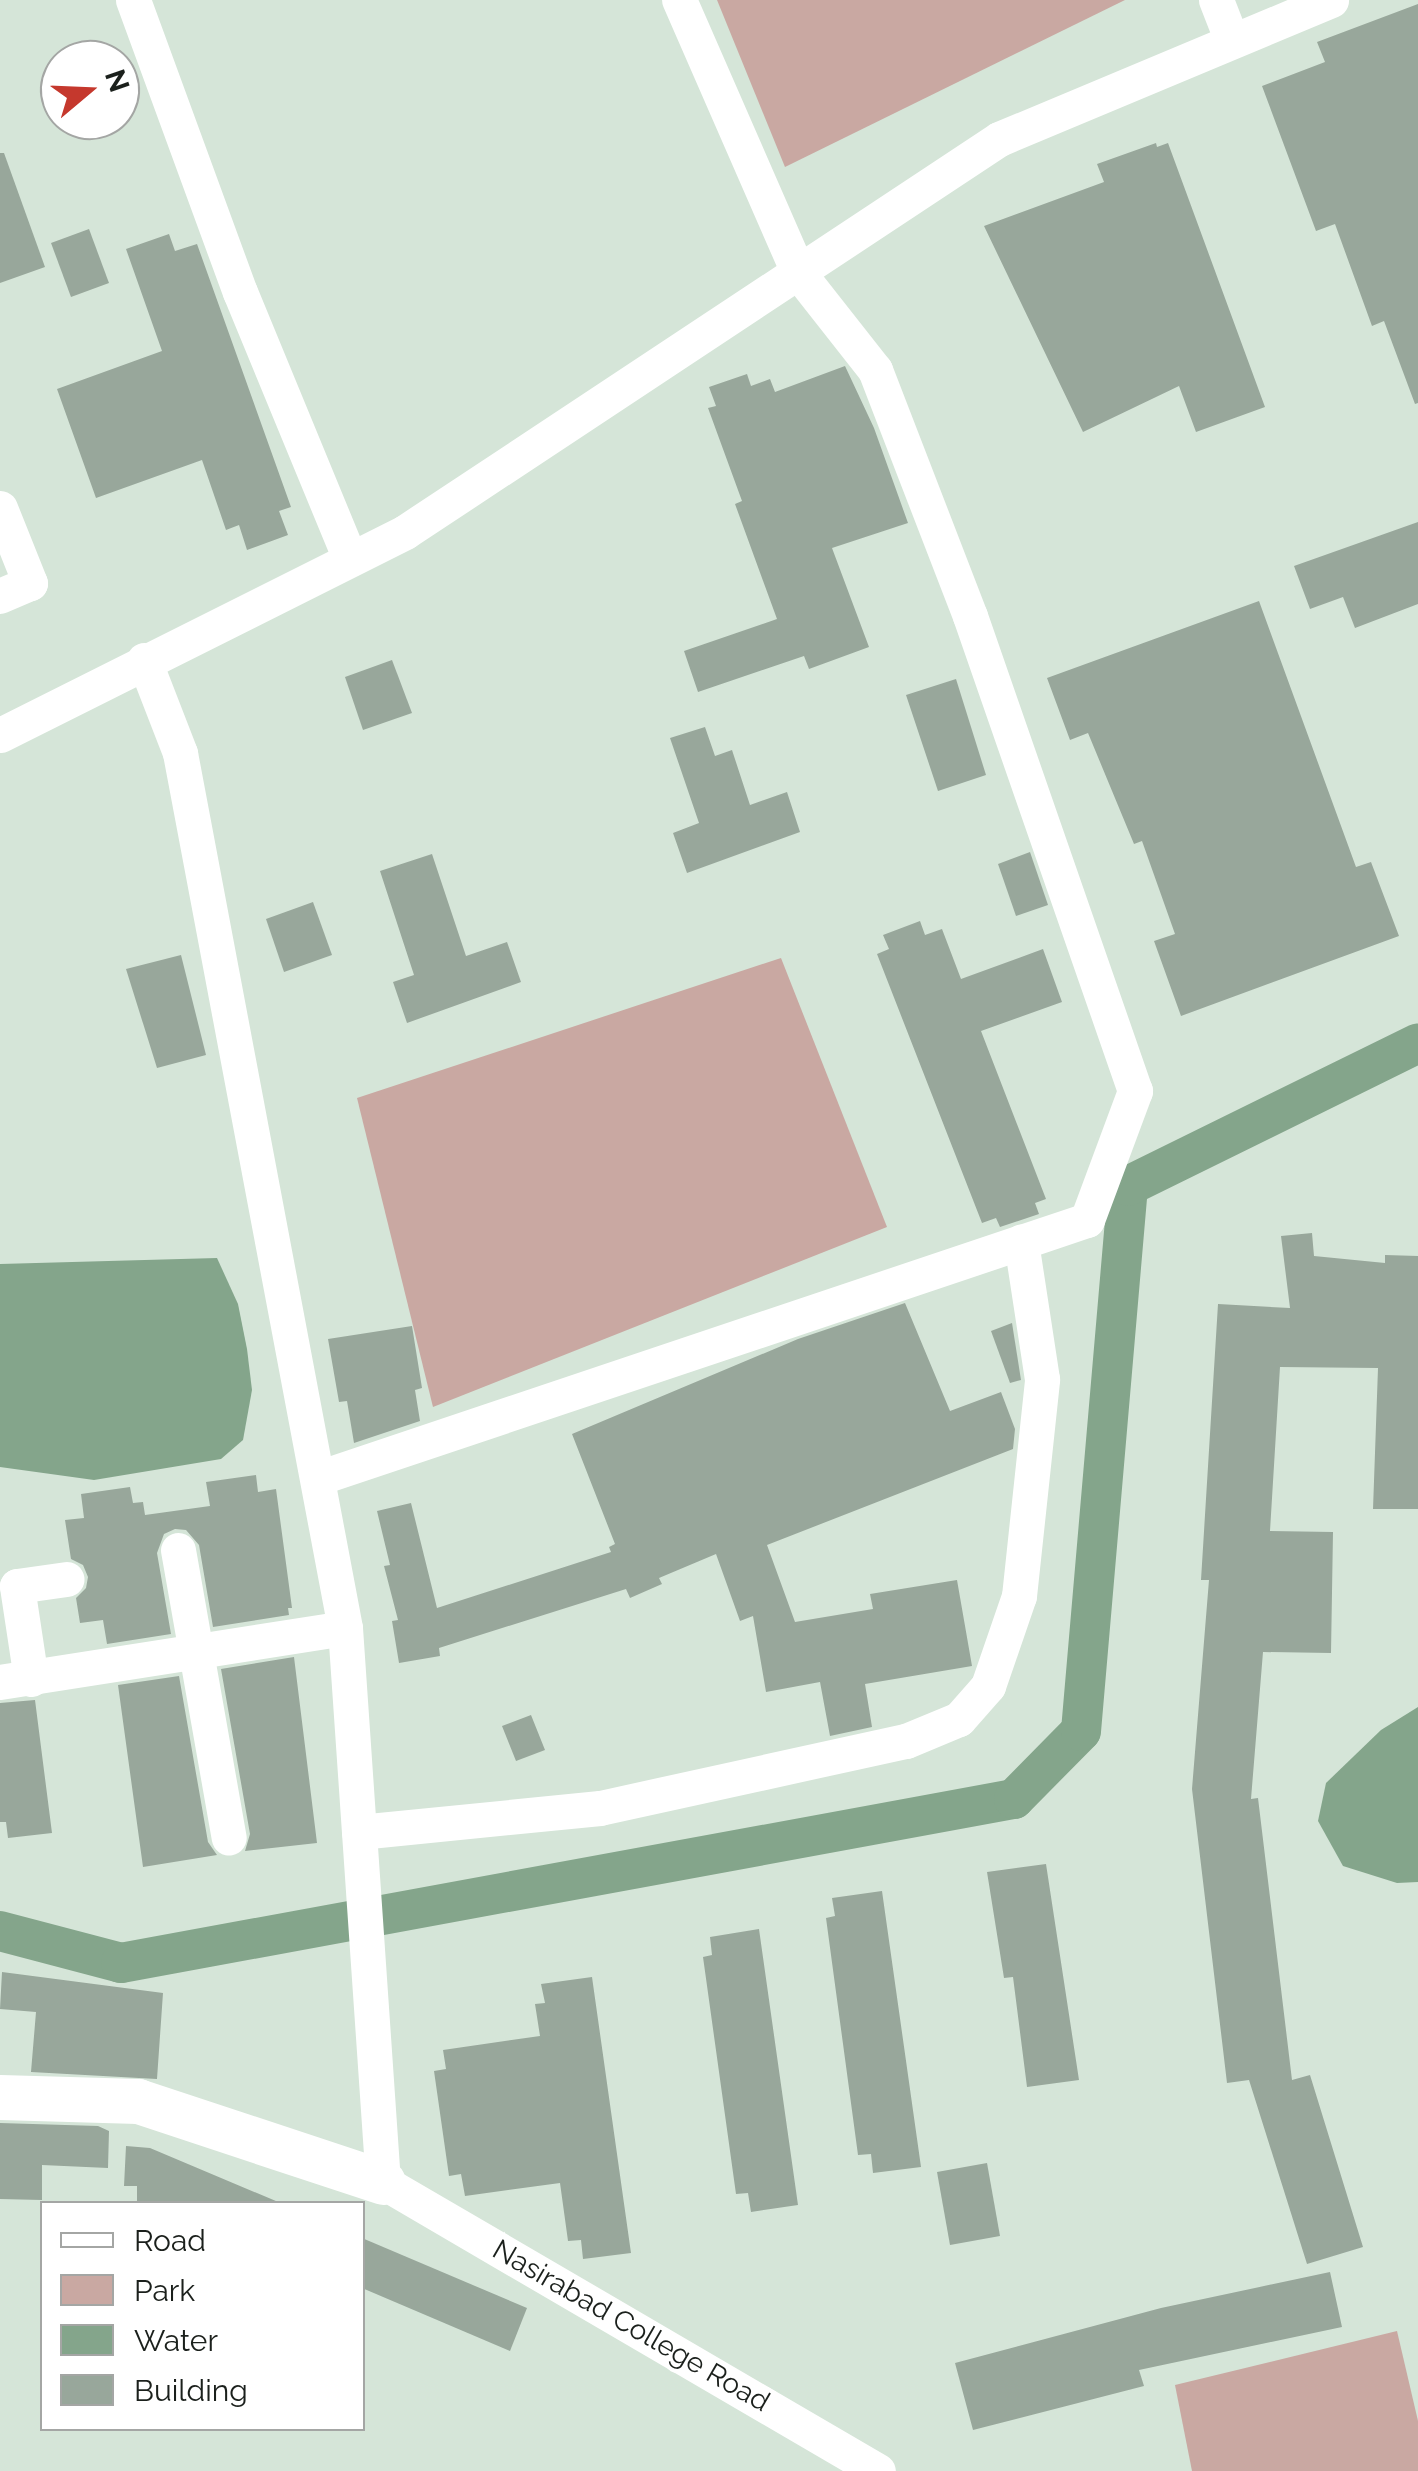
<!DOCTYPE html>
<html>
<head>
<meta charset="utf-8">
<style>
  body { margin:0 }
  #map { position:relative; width:1418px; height:2471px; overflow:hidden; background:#d5e5d8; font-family:Raleway,sans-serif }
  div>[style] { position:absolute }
  .green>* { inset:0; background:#c9a8a2 }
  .water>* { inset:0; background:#84a58b }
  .canal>* { height:40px; margin:-20px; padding:0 20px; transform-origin:20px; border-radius:20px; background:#84a58b }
  .building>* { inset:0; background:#98a79b }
  .minor>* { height:35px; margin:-17.5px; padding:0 17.5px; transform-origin:17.5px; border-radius:17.5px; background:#fff }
  .tertiary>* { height:45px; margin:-22.5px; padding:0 22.5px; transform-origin:22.5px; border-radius:22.5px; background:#fff }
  span { translate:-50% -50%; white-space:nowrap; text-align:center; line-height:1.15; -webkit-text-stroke:8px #fff; paint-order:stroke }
  .street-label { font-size:28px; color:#1b201c }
  .legend { position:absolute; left:40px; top:2201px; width:325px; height:230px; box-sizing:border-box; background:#fff; border:2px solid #a4a6a4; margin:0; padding:12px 18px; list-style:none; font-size:30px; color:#1b201c }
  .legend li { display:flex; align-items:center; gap:20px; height:50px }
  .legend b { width:50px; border:2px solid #a4a6a4 }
  .north { position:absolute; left:40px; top:40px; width:100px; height:100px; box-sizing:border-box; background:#fff; border:2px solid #a4a6a4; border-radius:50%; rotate:71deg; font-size:28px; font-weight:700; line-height:40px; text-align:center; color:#1b201c }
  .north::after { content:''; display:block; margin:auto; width:35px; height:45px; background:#c5382d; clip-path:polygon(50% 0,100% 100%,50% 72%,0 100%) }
</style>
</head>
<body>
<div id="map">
  <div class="green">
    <i style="clip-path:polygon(717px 0,1125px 0,785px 167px)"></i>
    <i style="clip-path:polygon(781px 958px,887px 1227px,433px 1407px,357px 1098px)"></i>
    <i style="clip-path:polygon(1397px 2331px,1418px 2421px,1418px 2471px,1192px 2471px,1175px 2385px)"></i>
  </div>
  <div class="water">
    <i style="clip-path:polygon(217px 1258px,238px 1304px,247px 1349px,252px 1390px,243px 1440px,221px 1459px,94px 1480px,0 1467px,0 1264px)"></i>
    <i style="clip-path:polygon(1418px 1707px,1418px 1882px,1397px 1883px,1343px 1866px,1318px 1821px,1326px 1783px,1381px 1730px)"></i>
  </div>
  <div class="canal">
    <i style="left:0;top:1931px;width:125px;rotate:14.8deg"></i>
    <i style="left:121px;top:1963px;width:908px;rotate:-10.41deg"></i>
    <i style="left:1014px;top:1799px;width:95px;rotate:-45.4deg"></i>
    <i style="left:1081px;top:1731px;width:547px;rotate:-85.07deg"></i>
    <i style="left:1128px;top:1186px;width:323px;rotate:-26.2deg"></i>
  </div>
  <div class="building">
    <i style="clip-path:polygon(1418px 4px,1418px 403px,1415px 404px,1384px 321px,1372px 326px,1335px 224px,1316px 231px,1262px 86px,1325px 62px,1317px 42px)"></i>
    <i style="clip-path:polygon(1156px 143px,1157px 147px,1168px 143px,1265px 407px,1196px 432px,1179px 386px,1083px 432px,984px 226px,1104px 182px,1097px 164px)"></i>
    <i style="clip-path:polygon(0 153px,4px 153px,45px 267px,0 283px)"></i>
    <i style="clip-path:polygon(89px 229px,109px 283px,71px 297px,51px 243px)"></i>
    <i style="clip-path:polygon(169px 234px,175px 251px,197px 244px,291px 507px,279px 511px,288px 535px,247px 550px,239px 525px,226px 530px,202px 460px,96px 498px,57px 389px,162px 351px,126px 249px)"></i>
    <i style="clip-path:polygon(845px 366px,874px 428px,908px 523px,832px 548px,869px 647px,809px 669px,804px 656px,698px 692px,684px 651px,777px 619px,735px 504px,742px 501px,708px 408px,716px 406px,709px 387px,747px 374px,751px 386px,770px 379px,775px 392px)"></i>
    <i style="clip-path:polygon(1418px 522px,1418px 604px,1355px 628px,1343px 597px,1310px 609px,1294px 566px)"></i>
    <i style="clip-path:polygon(1259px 601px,1356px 867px,1371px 862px,1399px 936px,1181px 1016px,1154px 941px,1175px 934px,1142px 841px,1134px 844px,1088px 733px,1070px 740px,1047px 678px)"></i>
    <i style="clip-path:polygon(392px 660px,412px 713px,363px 730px,345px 677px)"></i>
    <i style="clip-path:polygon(956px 679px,986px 775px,938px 791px,906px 695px)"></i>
    <i style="clip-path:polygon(705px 727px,715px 756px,732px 750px,750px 805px,787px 792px,800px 832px,687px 873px,673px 833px,699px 823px,670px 738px)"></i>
    <i style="clip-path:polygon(1030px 852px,1048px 905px,1016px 916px,998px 864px)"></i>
    <i style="clip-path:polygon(432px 854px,466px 956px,507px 942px,521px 982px,407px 1023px,393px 982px,414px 975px,380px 871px)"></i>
    <i style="clip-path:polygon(313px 902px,332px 955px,284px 972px,266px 919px)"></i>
    <i style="clip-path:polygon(920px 921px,925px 935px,942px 929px,961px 979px,1043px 949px,1062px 1002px,981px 1031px,1046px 1199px,1035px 1203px,1039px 1214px,1000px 1227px,996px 1218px,982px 1223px,877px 954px,889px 949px,883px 935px)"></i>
    <i style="clip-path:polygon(181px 955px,206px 1055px,157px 1068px,126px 969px)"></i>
    <i style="clip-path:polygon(1312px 1233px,1314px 1256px,1385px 1263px,1385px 1255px,1418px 1256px,1418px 1509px,1373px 1509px,1378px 1368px,1280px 1367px,1270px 1531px,1333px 1532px,1331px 1653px,1263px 1652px,1251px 1799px,1258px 1798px,1292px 2080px,1310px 2075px,1363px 2247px,1307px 2264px,1249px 2080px,1227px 2083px,1192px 1789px,1209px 1580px,1201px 1580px,1218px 1304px,1290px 1308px,1281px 1236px)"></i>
    <i style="clip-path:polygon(905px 1303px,950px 1411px,1001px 1392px,1015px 1429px,1013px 1449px,767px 1545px,795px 1622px,873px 1609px,870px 1594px,957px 1580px,972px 1666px,865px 1684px,872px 1727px,830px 1736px,820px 1682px,766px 1692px,753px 1616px,740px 1621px,716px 1554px,659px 1578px,662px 1584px,630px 1598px,626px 1589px,439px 1648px,440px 1656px,399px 1663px,392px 1621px,398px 1620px,384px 1566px,390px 1565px,377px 1511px,411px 1503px,437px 1608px,611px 1552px,609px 1547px,615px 1544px,572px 1434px,798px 1339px)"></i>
    <i style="clip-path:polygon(1012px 1323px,1021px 1380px,1010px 1383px,991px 1331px)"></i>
    <i style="clip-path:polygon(412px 1326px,422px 1388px,415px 1390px,420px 1421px,354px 1443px,347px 1401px,339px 1402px,328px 1339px)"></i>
    <i style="clip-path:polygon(256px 1475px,258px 1492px,276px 1489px,292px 1608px,288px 1608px,289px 1615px,213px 1627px,199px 1545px,186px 1530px,175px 1529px,164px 1534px,157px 1553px,171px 1634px,107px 1644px,103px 1620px,80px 1623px,76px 1598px,86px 1588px,88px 1577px,83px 1565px,71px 1559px,65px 1520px,84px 1518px,81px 1494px,130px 1487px,133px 1503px,143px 1502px,145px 1515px,210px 1506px,206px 1482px)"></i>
    <i style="clip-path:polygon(294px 1657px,317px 1843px,245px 1851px,250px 1834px,221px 1669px)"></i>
    <i style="clip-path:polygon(179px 1676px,208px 1842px,217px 1855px,143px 1867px,118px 1685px)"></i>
    <i style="clip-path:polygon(35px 1700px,52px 1833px,8px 1838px,6px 1822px,0 1822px,0 1703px)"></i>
    <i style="clip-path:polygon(531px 1715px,545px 1750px,516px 1761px,502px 1726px)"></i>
    <i style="clip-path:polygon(1046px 1864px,1079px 2080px,1027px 2087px,1013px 1977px,1004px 1978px,987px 1872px)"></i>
    <i style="clip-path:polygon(882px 1891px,921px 2167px,873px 2173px,871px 2154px,858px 2155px,826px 1918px,835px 1916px,832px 1898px)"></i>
    <i style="clip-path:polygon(759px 1929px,798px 2205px,751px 2212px,748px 2193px,736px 2194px,703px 1957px,712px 1955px,710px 1937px)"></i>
    <i style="clip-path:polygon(2px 1972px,163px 1993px,157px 2079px,31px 2072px,36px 2012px,0 2009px)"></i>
    <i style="clip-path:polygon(592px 1977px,631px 2253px,583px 2259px,581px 2240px,568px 2241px,560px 2183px,465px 2196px,461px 2174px,449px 2176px,434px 2071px,446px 2069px,443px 2050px,540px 2036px,535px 2004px,545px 2003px,541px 1984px)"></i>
    <i style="clip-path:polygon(0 2123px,98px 2126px,109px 2131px,108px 2168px,42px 2165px,42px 2200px,0 2199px)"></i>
    <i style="clip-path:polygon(126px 2146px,150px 2148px,283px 2204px,137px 2204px,137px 2186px,124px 2186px)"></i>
    <i style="clip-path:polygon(987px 2163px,1000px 2236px,950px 2245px,937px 2172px)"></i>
    <i style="clip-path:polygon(362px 2238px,527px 2308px,510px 2351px,362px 2288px)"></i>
    <i style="clip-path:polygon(1330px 2272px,1342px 2327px,1139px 2370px,1144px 2386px,973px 2430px,955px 2363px,1161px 2308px)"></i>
  </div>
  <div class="minor">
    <i style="left:133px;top:0;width:311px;rotate:69.9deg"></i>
    <i style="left:240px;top:292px;width:289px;rotate:67.6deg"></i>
    <i style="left:1216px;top:0;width:44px;rotate:68.7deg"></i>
    <i style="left:0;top:508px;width:81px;rotate:68.2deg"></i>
    <i style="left:30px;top:583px;width:33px;rotate:157deg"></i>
    <i style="left:144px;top:660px;width:100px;rotate:68.8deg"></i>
    <i style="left:180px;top:753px;width:890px;rotate:79.32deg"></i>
    <i style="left:345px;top:1628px;width:555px;rotate:86.08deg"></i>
    <i style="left:383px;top:2182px;width:573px;rotate:30.28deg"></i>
    <i style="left:0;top:735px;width:453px;rotate:-26.6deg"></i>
    <i style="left:405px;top:532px;width:712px;rotate:-33.49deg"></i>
    <i style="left:999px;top:139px;width:360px;rotate:-22.7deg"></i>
    <i style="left:318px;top:1478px;width:811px;rotate:-18.55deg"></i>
    <i style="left:1087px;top:1220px;width:138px;rotate:-69.6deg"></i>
    <i style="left:1135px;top:1091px;width:503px;rotate:-109.16deg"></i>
    <i style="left:970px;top:616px;width:264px;rotate:-111.1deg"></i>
    <i style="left:875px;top:370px;width:125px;rotate:-128.2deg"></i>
    <i style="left:798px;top:272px;width:297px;rotate:-113.6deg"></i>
    <i style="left:178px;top:1550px;width:292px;rotate:80deg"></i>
    <i style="left:31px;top:1679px;width:94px;rotate:-98.6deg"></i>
    <i style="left:17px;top:1586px;width:50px;rotate:-8deg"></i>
    <i style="left:0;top:1682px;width:349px;rotate:-8.9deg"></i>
    <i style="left:359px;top:1832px;width:242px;rotate:-5.7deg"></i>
    <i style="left:600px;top:1808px;width:313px;rotate:-12.4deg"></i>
    <i style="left:906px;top:1741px;width:57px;rotate:-22.5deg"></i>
    <i style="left:959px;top:1719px;width:44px;rotate:-48.7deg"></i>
    <i style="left:988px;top:1686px;width:95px;rotate:-71deg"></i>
    <i style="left:1019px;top:1596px;width:218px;rotate:-83.9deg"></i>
    <i style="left:1042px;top:1379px;width:139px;rotate:-98.7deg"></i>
  </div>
  <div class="tertiary">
    <i style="left:0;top:2097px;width:138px;rotate:1.7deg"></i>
    <i style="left:138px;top:2101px;width:258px;rotate:18.3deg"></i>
  </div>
  <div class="street-label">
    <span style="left:631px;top:2326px;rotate:30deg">Nasirabad College Road</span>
  </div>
  <ul class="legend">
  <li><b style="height:12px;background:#fff"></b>Road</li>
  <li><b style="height:28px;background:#c9a8a2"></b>Park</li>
  <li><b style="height:28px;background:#84a58b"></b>Water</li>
  <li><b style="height:28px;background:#98a79b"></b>Building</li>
  </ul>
  <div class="north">N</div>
</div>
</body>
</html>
